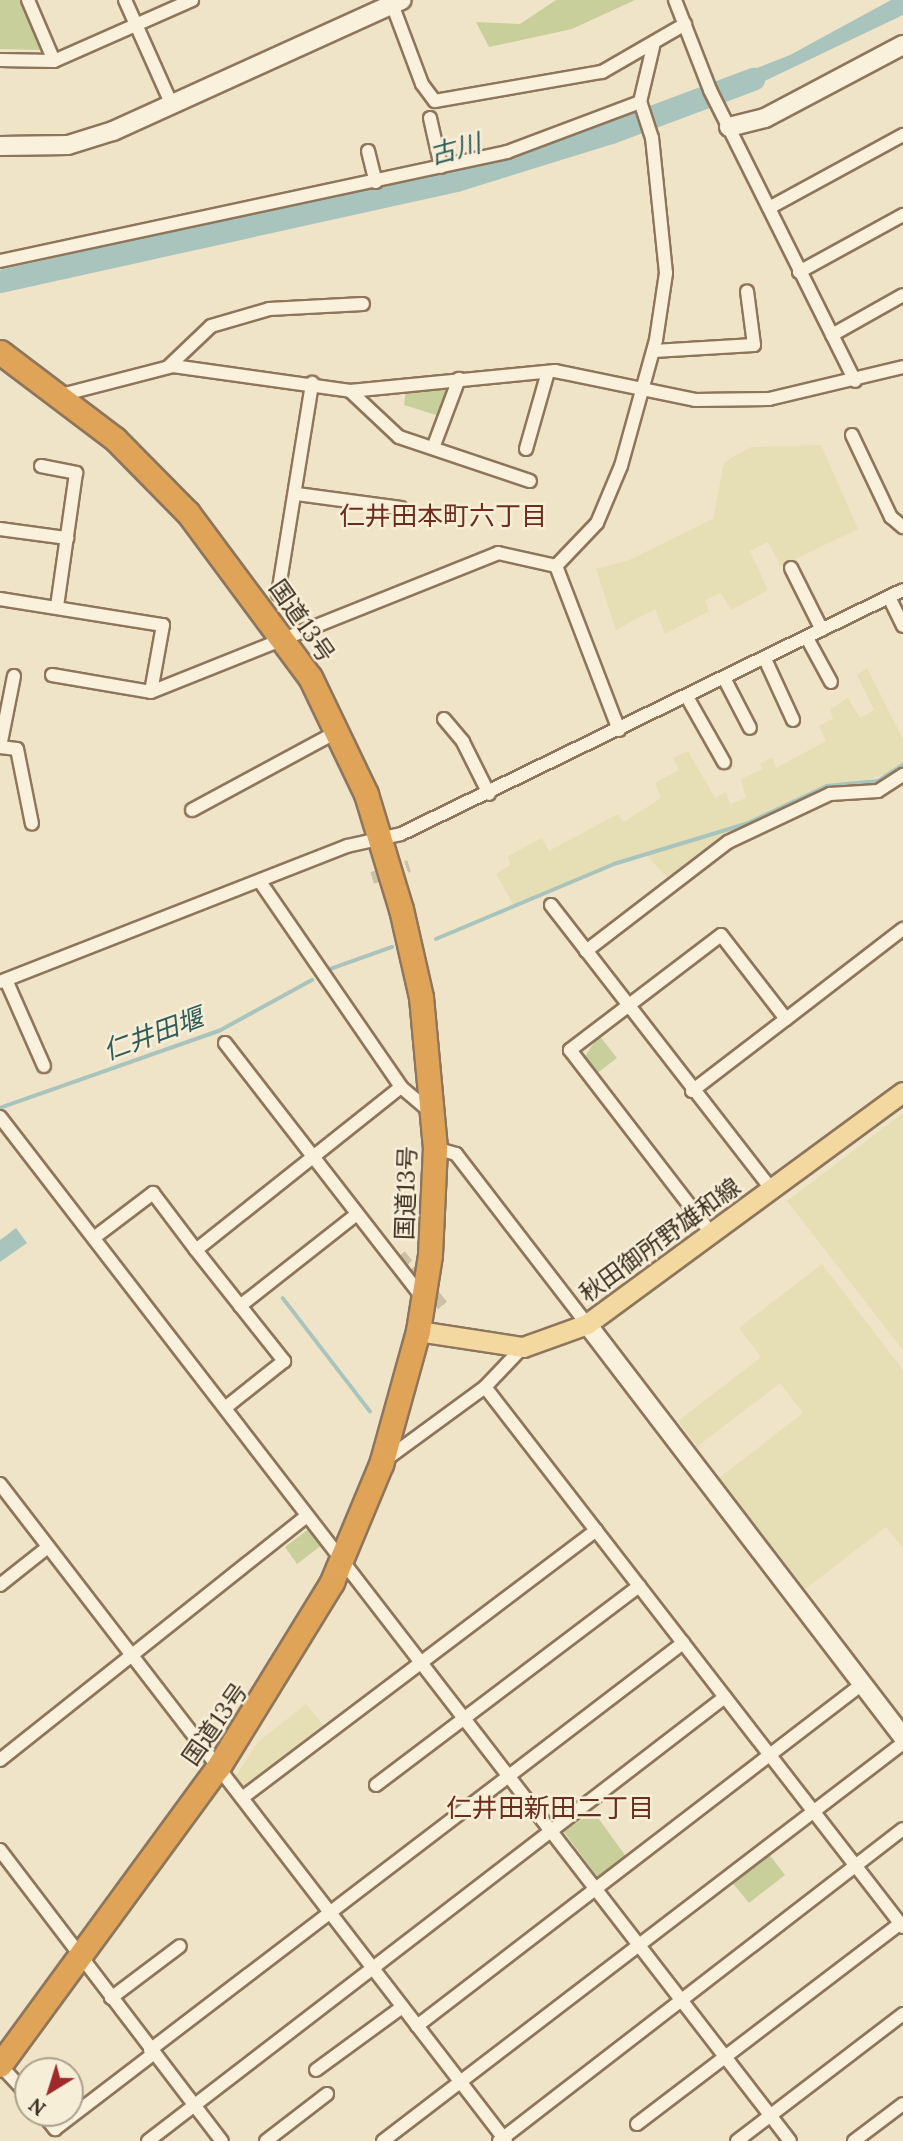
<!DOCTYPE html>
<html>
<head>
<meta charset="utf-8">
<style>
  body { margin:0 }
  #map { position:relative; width:903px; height:2141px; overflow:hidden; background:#f0e4c8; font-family:Lora,"Noto Sans JP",serif }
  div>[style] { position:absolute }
  .farmland>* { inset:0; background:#e6deb5 }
  .green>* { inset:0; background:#c9cf9b }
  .water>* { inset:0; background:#a9c4bc }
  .stream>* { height:3.5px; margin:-1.75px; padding:0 1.75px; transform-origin:1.75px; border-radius:1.75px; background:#a9c4bc }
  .river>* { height:23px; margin:-11.5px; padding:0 11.5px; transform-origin:11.5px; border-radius:11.5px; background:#a9c4bc }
  .street-tunnel>* { height:12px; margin-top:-6px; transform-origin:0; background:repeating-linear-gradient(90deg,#ccc0a6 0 12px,transparent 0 18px) }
  .roads { filter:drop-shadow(2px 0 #8d765c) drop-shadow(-2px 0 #8d765c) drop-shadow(0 2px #8d765c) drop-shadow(0 -2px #8d765c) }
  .street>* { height:12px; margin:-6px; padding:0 6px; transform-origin:6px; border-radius:6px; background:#faf1dc }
  .secondary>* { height:18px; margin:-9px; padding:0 9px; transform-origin:9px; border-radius:9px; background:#faf1dc }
  .primary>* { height:19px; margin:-9.5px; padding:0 9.5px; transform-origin:9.5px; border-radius:9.5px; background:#f3d9a0 }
  .highway>* { height:23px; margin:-11.5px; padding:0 11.5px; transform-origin:11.5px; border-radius:11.5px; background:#e0a458 }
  span { translate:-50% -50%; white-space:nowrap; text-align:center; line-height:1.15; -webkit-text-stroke:5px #f7eed8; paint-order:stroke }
  .street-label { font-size:24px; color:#3d2e20 }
  .water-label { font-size:26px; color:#2f5d5a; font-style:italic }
  .neighbourhood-label { font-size:26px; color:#6b2e1e }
  .north { position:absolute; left:14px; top:2057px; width:70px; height:70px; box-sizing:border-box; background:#f7eed8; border:2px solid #ada18e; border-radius:50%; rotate:218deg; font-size:19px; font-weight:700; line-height:28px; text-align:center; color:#3d2e20 }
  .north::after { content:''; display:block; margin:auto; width:24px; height:32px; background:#9e2a2b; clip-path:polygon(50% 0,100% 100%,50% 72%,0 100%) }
</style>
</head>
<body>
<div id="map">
  <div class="farmland">
    <i style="clip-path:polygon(821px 445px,858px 529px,781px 566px,768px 542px,750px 551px,768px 590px,731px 610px,721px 593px,705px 600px,709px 611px,665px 634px,655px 609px,616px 630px,596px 569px,629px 560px,713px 519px,724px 463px,731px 458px,751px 447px)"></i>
    <i style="clip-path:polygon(867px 668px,903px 739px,903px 768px,831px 792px,727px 840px,671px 882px,645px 853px,513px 904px,496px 874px,510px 865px,508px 856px,542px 838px,549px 851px,618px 814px,624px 822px,661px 798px,655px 783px,679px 770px,673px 758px,688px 751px,715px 798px,726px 792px,730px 804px,746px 798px,741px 779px,763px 769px,760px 764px,772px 757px,776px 768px,826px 741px,819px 726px,833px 719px,830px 709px,848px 698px,860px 718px,874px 710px,857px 675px)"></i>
    <i style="clip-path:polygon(903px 1113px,903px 1350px,787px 1201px)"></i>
    <i style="clip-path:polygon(822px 1264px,903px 1370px,903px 1548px,886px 1527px,805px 1589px,719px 1478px,803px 1413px,780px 1383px,697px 1447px,678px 1421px,761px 1357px,739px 1328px)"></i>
    <i style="clip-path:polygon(306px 1704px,327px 1730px,248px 1792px,235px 1777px,258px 1742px)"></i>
  </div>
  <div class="green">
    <i style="clip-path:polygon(0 0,21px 0,41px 50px,0 49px)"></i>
    <i style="clip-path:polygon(556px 0,635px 0,572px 29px,489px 47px,476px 22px,520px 24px)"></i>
    <i style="clip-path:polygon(438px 386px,449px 393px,439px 416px,404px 405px,406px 389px)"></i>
    <i style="clip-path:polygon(599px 1035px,617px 1058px,596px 1074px,584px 1058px)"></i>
    <i style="clip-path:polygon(310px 1528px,322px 1545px,297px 1564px,285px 1547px)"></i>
    <i style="clip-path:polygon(593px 1811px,628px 1859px,600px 1880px,564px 1832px)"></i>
    <i style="clip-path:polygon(768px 1853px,785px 1875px,749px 1903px,731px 1881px)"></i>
  </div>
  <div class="water">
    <i style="clip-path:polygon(891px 0,903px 0,903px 15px,729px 98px,721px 82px,790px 55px)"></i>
    <i style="clip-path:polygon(16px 1228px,27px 1243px,0 1262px,0 1240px)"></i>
  </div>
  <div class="stream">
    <i style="left:436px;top:939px;width:193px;rotate:-22.8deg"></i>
    <i style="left:614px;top:864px;width:138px;rotate:-16.9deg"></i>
    <i style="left:746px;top:824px;width:89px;rotate:-25.1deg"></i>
    <i style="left:827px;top:786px;width:51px;rotate:-5.6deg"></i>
    <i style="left:878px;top:781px;width:30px;rotate:-33deg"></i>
    <i style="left:325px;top:971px;width:71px;rotate:-19.7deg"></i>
    <i style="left:0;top:1108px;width:232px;rotate:-19.4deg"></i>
    <i style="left:219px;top:1031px;width:106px;rotate:-28.7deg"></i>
    <i style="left:283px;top:1298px;width:143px;rotate:52.4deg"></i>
  </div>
  <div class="river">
    <i style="left:0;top:281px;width:467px;rotate:-12.5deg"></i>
    <i style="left:456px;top:180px;width:162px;rotate:-17.2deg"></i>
    <i style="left:611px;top:132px;width:152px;rotate:-20.5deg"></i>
  </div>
  <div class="street-tunnel">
    <i style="left:372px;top:878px;width:39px;rotate:-18deg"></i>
    <i style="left:400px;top:1255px;width:67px;rotate:49.9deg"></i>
  </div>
  <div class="roads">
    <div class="street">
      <i style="left:28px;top:0;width:66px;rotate:66.9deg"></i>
      <i style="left:125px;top:0;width:115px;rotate:65.9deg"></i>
      <i style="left:675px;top:0;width:97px;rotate:68.7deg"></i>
      <i style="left:710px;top:90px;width:325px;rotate:63.5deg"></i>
      <i style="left:392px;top:4px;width:85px;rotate:69.4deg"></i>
      <i style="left:422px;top:84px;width:21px;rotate:53deg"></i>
      <i style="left:435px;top:101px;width:169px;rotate:-9.9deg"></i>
      <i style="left:602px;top:72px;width:96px;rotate:-30deg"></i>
      <i style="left:0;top:60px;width:54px;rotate:1.1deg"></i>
      <i style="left:54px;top:61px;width:151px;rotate:-23.8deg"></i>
      <i style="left:430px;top:118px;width:50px;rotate:77.3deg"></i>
      <i style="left:368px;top:151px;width:32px;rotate:76deg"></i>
      <i style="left:769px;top:208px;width:153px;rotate:-28.6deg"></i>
      <i style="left:0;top:261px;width:519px;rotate:-12.13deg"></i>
      <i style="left:507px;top:152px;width:142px;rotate:-20.6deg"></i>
      <i style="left:640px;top:102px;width:57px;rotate:-76.7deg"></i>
      <i style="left:799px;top:272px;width:119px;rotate:-28.7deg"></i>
      <i style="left:832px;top:335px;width:81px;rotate:-29.4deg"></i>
      <i style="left:654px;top:351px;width:100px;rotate:-3.4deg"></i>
      <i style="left:754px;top:345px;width:54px;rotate:-97.4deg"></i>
      <i style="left:168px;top:367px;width:59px;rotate:-43.6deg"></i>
      <i style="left:211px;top:326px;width:60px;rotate:-16.3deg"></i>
      <i style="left:269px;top:309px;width:94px;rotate:-3deg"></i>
      <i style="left:350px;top:391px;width:67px;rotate:43.2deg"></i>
      <i style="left:399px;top:437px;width:138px;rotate:18.6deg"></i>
      <i style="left:61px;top:395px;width:116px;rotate:-14.5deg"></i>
      <i style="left:173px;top:366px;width:179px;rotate:8deg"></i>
      <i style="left:350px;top:391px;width:206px;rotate:-5.6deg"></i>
      <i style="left:555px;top:371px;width:143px;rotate:11.7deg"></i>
      <i style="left:695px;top:400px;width:74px;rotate:-0.8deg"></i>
      <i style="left:769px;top:399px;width:138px;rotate:-13.4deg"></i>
      <i style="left:852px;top:435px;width:91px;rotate:64.6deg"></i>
      <i style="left:891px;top:517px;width:16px;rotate:40deg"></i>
      <i style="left:433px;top:448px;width:74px;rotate:-69.4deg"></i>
      <i style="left:526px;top:449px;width:80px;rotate:-74.1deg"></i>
      <i style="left:41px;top:466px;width:36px;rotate:11deg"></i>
      <i style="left:76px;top:473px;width:134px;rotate:98.1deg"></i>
      <i style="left:297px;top:494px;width:105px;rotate:7.7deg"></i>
      <i style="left:0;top:529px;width:68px;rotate:7.7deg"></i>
      <i style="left:791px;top:568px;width:69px;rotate:63.4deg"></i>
      <i style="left:278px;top:594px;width:214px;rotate:-80.8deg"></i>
      <i style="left:889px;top:597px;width:32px;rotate:64deg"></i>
      <i style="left:0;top:599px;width:165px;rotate:9.1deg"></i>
      <i style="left:163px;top:625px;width:68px;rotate:100.2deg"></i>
      <i style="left:151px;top:692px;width:374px;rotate:-21.8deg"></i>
      <i style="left:498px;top:553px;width:59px;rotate:12.6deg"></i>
      <i style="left:807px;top:638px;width:50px;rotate:61.4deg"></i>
      <i style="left:765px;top:659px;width:67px;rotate:65.3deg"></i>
      <i style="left:52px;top:675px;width:100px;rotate:9.7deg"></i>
      <i style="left:14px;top:676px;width:72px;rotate:101.2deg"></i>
      <i style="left:0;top:747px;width:17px;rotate:7deg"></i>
      <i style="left:17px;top:749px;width:76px;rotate:78.7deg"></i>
      <i style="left:724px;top:678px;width:56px;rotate:62.5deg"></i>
      <i style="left:687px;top:697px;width:75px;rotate:60.4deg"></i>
      <i style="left:444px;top:719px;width:30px;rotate:50deg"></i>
      <i style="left:463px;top:742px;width:58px;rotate:63.4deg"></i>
      <i style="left:619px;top:730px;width:176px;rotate:-111deg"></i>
      <i style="left:556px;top:566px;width:59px;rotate:-46.4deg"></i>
      <i style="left:597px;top:523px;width:62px;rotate:-67.2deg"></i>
      <i style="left:621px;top:466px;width:131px;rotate:-74.5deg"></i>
      <i style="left:656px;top:340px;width:68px;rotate:-81.5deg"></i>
      <i style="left:666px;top:273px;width:136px;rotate:-95.9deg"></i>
      <i style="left:652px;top:138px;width:38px;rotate:-108deg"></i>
      <i style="left:192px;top:810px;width:166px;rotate:-28.4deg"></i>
      <i style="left:261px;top:883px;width:247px;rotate:55.5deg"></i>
      <i style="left:401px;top:1087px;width:42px;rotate:40.2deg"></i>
      <i style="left:551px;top:905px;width:359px;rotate:52.2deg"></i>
      <i style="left:586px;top:951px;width:179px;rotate:-37.5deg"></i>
      <i style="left:728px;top:842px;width:113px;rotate:-25.2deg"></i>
      <i style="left:830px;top:794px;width:48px;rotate:-3.6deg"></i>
      <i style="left:878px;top:791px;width:30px;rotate:-33deg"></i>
      <i style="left:6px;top:980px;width:94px;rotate:66.2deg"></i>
      <i style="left:0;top:982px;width:373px;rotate:-21.4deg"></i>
      <i style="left:347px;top:846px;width:55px;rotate:-12.5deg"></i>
      <i style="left:401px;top:834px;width:558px;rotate:-25.92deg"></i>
      <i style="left:786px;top:1019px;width:148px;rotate:-37.6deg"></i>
      <i style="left:225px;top:1043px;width:323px;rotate:52.2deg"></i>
      <i style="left:692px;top:1091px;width:118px;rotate:-37.5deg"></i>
      <i style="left:786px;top:1019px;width:106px;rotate:-127.7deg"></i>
      <i style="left:721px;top:935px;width:190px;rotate:142.7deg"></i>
      <i style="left:570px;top:1050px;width:231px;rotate:52.4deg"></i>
      <i style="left:0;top:1117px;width:1293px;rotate:52.35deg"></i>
      <i style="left:435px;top:1148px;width:22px;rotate:16deg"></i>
      <i style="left:456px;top:1154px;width:215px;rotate:52.4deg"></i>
      <i style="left:95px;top:1237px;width:73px;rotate:-37.2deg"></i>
      <i style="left:153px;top:1193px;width:71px;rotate:53deg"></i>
      <i style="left:196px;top:1250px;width:262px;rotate:-38.5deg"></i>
      <i style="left:196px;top:1250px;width:142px;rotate:51.6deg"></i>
      <i style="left:284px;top:1361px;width:75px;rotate:141.5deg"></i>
      <i style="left:240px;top:1306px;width:149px;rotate:-38.2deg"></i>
      <i style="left:485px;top:1387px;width:683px;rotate:52.26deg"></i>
      <i style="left:384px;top:1461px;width:125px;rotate:-36.2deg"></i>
      <i style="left:485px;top:1387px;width:55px;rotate:-46.5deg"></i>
      <i style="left:0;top:1484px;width:829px;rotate:52.4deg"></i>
      <i style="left:0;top:1585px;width:61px;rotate:-38.4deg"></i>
      <i style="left:0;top:1760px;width:392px;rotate:-38.5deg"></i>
      <i style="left:376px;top:1785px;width:330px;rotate:-37.1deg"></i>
      <i style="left:242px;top:1798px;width:444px;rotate:-37.1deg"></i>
      <i style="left:0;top:1850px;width:366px;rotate:52.7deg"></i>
      <i style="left:111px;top:1998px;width:86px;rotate:-37deg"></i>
      <i style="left:417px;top:2026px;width:561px;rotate:-37.54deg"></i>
      <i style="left:150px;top:2050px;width:671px;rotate:-37.37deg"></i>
      <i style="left:0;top:2065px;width:41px;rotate:47deg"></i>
      <i style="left:316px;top:2070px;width:107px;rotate:-36.2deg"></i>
      <i style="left:42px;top:2113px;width:21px;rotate:51deg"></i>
      <i style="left:55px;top:2129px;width:123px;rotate:-37.4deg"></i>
      <i style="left:637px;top:2124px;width:330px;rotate:-37.3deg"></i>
      <i style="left:148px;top:2141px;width:728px;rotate:-37.58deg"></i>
      <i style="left:266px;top:2141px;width:77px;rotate:-37.6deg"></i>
      <i style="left:383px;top:2141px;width:655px;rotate:-37.43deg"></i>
      <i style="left:499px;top:2141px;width:510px;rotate:-37.68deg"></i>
      <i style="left:737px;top:2141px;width:209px;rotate:-37.4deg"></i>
      <i style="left:854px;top:2141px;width:61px;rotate:-37.1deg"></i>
    </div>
    <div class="secondary">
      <i style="left:729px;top:127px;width:37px;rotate:-14deg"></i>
      <i style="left:765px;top:118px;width:156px;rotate:-27.9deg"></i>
      <i style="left:0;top:146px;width:68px;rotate:-0.8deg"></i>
      <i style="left:68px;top:145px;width:47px;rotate:-17.3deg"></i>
      <i style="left:113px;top:131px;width:317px;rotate:-24.4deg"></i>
      <i style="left:587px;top:1324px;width:520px;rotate:52.58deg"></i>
    </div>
    <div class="primary">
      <i style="left:418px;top:1331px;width:106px;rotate:8.7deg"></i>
      <i style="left:523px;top:1347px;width:68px;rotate:-19.8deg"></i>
      <i style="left:587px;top:1324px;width:392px;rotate:-36.3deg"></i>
    </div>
    <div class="highway">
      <i style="left:0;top:352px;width:144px;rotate:37.1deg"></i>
      <i style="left:115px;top:439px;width:104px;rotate:45.4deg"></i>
      <i style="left:188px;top:513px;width:204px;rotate:53.4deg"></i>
      <i style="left:310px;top:677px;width:130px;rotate:64.4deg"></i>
      <i style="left:366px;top:794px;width:120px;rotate:73.1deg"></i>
      <i style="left:401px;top:909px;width:90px;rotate:77.2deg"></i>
      <i style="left:421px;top:997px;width:152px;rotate:84.7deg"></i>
      <i style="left:435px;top:1148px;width:107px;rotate:92.7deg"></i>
      <i style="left:430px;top:1255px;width:77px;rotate:99deg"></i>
      <i style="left:418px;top:1331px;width:138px;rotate:105.5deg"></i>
      <i style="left:381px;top:1464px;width:128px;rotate:112.6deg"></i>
      <i style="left:332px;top:1582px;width:217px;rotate:121.6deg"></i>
      <i style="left:218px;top:1767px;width:369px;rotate:126.2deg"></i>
    </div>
  </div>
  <div class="street-label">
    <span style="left:302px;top:621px;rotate:55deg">国道13号</span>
    <span style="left:406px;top:1193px;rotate:-88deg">国道13号</span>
    <span style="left:660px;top:1240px;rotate:-36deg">秋田御所野雄和線</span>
    <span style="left:215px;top:1724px;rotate:-55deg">国道13号</span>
  </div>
  <div class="water-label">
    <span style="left:455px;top:149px;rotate:-15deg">古川</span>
    <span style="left:153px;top:1034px;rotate:-20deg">仁井田堰</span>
  </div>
  <div class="neighbourhood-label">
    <span style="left:443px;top:516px">仁井田本町六丁目</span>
    <span style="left:550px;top:1808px">仁井田新田二丁目</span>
  </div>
  <div class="north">N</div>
</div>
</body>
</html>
